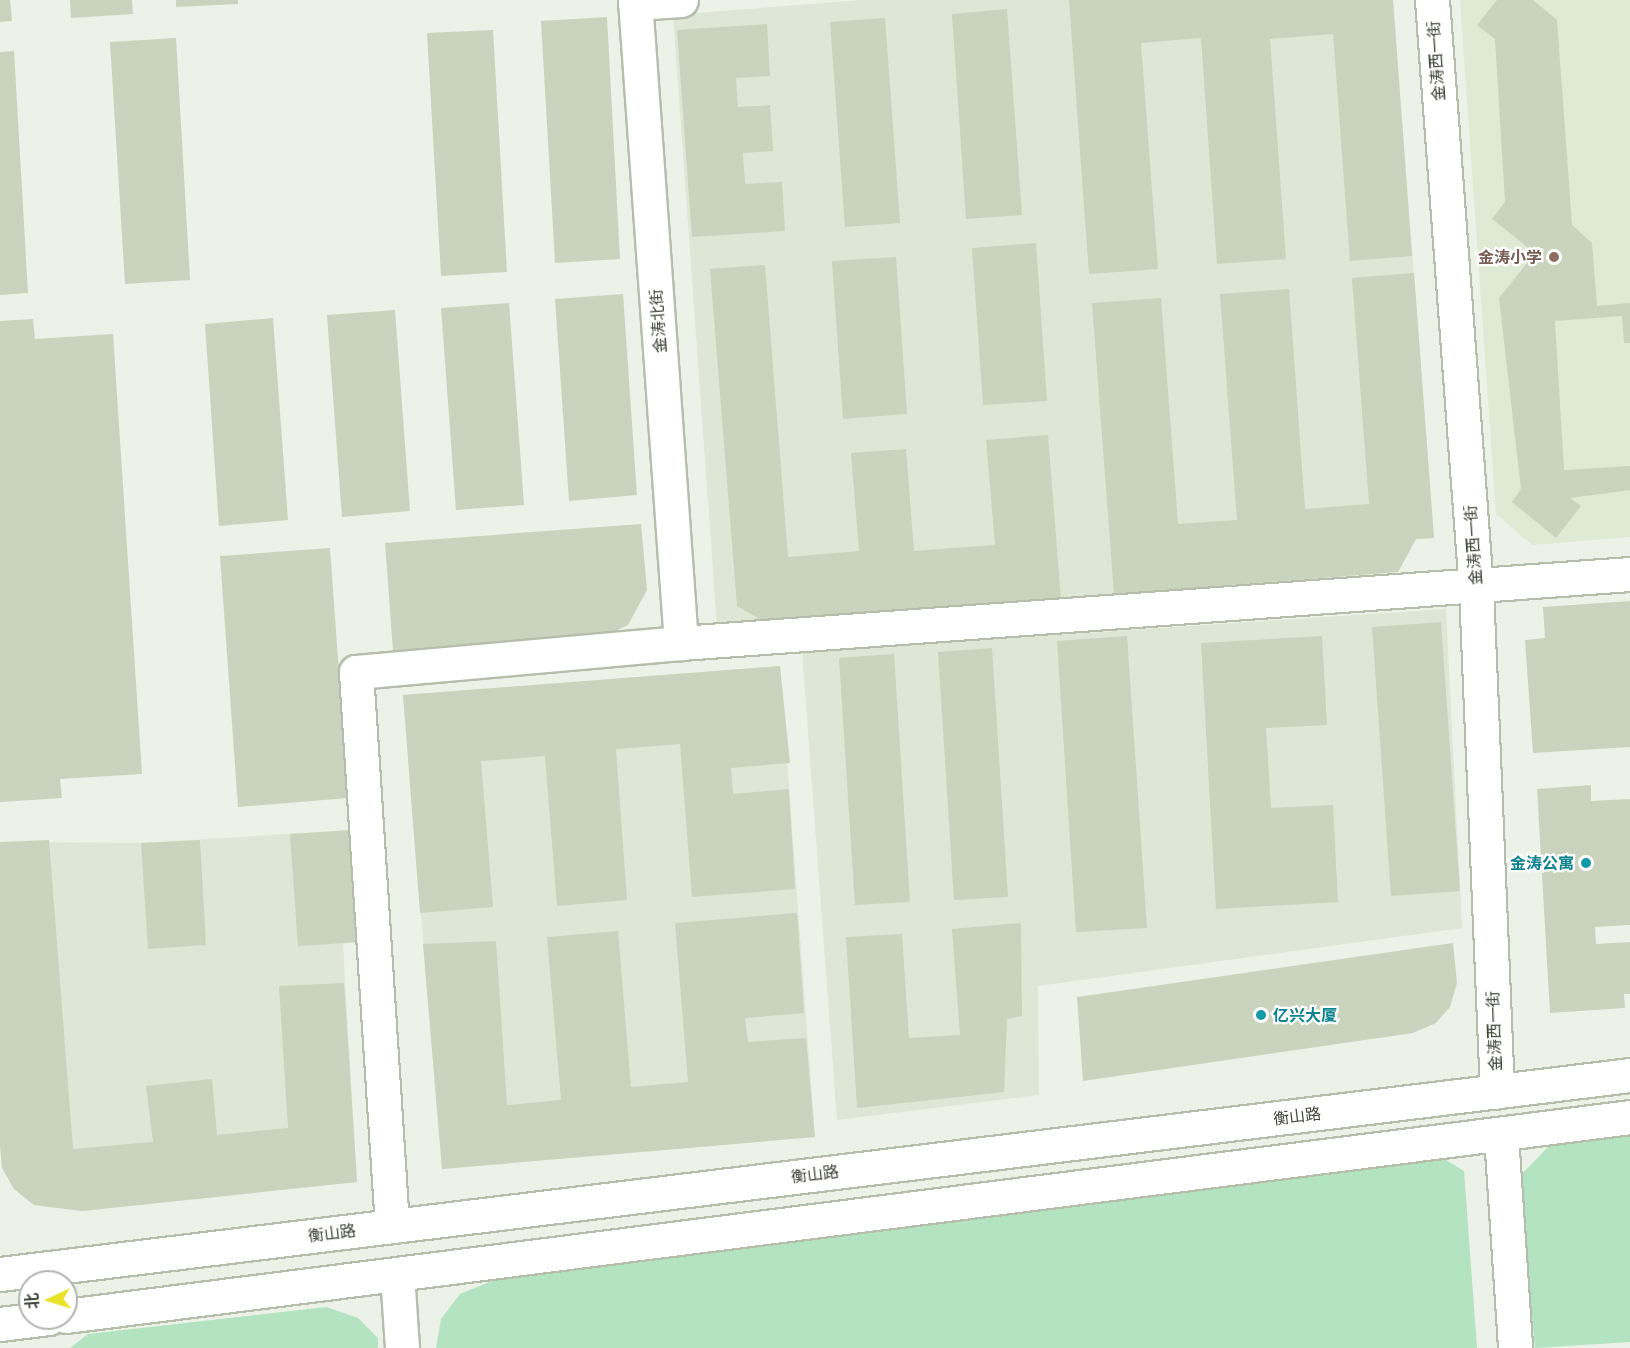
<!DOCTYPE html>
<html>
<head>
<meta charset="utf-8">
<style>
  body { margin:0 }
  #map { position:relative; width:1630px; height:1348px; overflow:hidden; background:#edf2e8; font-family:"Asap Condensed","Noto Sans SC",sans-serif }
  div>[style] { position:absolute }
  .residential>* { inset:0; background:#dee6d6 }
  .education>* { inset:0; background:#deead3 }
  .green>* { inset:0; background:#b4e3c1 }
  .building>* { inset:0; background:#cad3be }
  .roads { filter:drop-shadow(2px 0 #b5bdab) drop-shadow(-2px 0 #b5bdab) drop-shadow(0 2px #b5bdab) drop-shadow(0 -2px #b5bdab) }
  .minor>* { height:33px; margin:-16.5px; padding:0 16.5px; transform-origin:16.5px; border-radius:16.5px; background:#fff }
  .dots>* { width:16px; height:16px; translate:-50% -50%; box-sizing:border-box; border:3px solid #fff; border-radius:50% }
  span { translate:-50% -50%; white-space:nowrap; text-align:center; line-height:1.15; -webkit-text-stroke:4.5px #fff; paint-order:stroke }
  .street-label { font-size:16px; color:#3f4537 }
  .education-label { font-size:16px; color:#785e54; font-weight:700 }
  .right { translate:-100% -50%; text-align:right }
  .culture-label { font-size:16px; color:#0d838f; font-weight:700 }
  .left { translate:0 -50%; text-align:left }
  .north { position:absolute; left:18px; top:1270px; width:60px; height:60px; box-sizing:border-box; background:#fff; border:2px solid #b2b5af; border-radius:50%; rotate:266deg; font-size:16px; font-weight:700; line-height:24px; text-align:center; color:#3f4537 }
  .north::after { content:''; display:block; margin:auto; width:21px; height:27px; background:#e8e229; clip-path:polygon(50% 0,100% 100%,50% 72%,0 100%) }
</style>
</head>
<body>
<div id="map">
  <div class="residential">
    <i style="clip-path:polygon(860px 0,1393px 0,1434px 538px,1416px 539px,1398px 572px,717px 627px,673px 15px)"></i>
    <i style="clip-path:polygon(1446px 609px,1462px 928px,1038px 986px,1039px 1095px,837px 1120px,802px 652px)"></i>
    <i style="clip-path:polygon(780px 666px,815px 1137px,442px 1169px,403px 695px)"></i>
    <i style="clip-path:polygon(352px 830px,343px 944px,357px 1182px,82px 1211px,34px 1205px,14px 1189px,2px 1168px,0 1144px,0 842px,141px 843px)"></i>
  </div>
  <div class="education">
    <i style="clip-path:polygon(1460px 0,1630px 0,1630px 537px,1532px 545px,1496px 514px)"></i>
  </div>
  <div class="green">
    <i style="clip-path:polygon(1630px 1135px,1630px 1342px,1535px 1348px,1519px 1177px,1549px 1146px)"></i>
    <i style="clip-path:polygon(1436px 1154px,1464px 1171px,1477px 1348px,436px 1348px,441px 1319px,460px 1294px,492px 1281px)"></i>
    <i style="clip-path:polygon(326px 1307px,358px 1318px,378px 1338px,378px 1348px,70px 1348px,88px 1334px)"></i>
  </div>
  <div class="building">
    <i style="clip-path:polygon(0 0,10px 0,12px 21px,0 22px)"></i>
    <i style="clip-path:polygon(70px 0,132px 0,133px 14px,71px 18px)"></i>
    <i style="clip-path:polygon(176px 0,238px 0,238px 4px,176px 7px)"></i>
    <i style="clip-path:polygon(1069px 0,1393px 0,1412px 256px,1350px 261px,1333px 34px,1270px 39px,1286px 259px,1217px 264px,1201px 38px,1141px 43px,1158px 269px,1089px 274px)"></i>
    <i style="clip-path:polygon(1497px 0,1533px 0,1557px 20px,1572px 225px,1592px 243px,1597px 306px,1630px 303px,1630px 343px,1624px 343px,1622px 316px,1555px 321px,1564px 470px,1630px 466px,1630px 490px,1570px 498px,1581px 506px,1556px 538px,1512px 502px,1521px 489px,1499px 298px,1535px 253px,1492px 219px,1505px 202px,1495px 39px,1477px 25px)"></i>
    <i style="clip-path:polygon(1007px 9px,1022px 215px,966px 219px,952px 14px)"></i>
    <i style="clip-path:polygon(607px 17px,620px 259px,555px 263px,541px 21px)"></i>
    <i style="clip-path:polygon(885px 18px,900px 223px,845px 227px,830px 22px)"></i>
    <i style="clip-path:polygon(767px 24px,770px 76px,736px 78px,738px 107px,770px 105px,773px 151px,743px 153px,745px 184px,782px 182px,785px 231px,692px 237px,677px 30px)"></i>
    <i style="clip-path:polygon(493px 30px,507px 272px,441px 276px,427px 33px)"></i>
    <i style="clip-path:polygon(176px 38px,190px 280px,125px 284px,110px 42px)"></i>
    <i style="clip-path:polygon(14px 51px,28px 293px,0 295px,0 52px)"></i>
    <i style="clip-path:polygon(1036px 243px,1047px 401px,983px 405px,972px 248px)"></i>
    <i style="clip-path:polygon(896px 257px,907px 414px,843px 419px,832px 261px)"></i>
    <i style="clip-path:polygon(765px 265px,788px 557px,859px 551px,851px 453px,906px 449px,914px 551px,995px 545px,986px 440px,1048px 435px,1061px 600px,767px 623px,737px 606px,710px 269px)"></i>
    <i style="clip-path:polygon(1414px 273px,1434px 538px,1416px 539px,1398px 572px,1114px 594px,1092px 303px,1161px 298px,1178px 524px,1237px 520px,1220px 294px,1289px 289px,1305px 509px,1369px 504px,1352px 278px)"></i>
    <i style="clip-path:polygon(623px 294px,637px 495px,569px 501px,555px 299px)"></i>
    <i style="clip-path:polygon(509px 303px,524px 505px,456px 510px,441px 308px)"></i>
    <i style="clip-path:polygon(395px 310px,410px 511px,342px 517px,327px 315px)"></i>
    <i style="clip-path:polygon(273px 318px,288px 520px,219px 526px,205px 324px)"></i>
    <i style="clip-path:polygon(33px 319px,35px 339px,113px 334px,142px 774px,60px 779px,62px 798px,0 802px,0 321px)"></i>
    <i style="clip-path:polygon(641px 524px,647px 590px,628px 625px,607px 635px,393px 651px,385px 543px)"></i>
    <i style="clip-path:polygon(330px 548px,348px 798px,238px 807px,220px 556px)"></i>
    <i style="clip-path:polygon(1630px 601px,1630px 747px,1533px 753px,1525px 640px,1545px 638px,1543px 607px)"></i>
    <i style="clip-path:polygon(1441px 622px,1460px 891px,1391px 896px,1372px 627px)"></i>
    <i style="clip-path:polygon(1127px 636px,1147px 928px,1076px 932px,1057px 641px)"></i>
    <i style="clip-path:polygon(1322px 636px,1327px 725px,1266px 728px,1271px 808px,1333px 805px,1338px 902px,1216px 909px,1201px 643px)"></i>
    <i style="clip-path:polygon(992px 648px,1008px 897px,954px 900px,938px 652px)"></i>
    <i style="clip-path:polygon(894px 654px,910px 902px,855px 905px,839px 658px)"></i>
    <i style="clip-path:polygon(780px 666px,790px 763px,731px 768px,733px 794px,789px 789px,795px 889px,692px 897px,680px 744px,616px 749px,627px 900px,557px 906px,545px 756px,481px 761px,493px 907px,420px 913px,403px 695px)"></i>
    <i style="clip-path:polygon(1591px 785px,1591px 801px,1630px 799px,1630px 925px,1595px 927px,1596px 944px,1630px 942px,1630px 994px,1624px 994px,1625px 1008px,1550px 1013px,1537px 789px)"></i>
    <i style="clip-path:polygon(352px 830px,361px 942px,298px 946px,290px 834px)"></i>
    <i style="clip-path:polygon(49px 840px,73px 1149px,153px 1142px,146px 1086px,212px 1079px,217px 1135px,288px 1128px,279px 986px,344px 983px,357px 1182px,82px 1211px,34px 1205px,14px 1189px,2px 1168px,0 1144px,0 842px)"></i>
    <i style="clip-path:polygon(200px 840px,206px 945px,148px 949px,141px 843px)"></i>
    <i style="clip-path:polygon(797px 913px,804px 1013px,745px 1018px,748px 1042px,806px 1038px,815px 1137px,442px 1169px,423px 944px,496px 941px,507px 1105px,561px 1100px,547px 937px,618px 931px,631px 1087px,688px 1082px,675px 923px)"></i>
    <i style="clip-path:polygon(1021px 923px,1022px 1016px,1007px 1019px,1004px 1092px,857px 1108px,846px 937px,902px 934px,909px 1038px,960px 1035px,952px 929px)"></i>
    <i style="clip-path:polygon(1453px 943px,1457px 983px,1450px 1007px,1436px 1023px,1413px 1033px,1083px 1081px,1077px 997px)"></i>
  </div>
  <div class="roads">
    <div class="minor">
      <i style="left:635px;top:0;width:645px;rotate:85.91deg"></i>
      <i style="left:1432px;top:0;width:591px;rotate:85.73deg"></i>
      <i style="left:1476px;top:589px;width:503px;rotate:87.61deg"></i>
      <i style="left:635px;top:3px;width:46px;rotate:-3.7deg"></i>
      <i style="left:1501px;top:1135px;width:213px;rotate:86.2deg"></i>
      <i style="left:392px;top:1226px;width:555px;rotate:-93.72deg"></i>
      <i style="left:356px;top:672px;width:326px;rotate:-5.1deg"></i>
      <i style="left:681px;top:643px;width:952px;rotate:-4.16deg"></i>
      <i style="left:0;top:1274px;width:1642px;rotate:-6.96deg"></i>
      <i style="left:397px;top:1274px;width:74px;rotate:86.1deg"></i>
      <i style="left:66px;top:1316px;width:1577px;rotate:-7.25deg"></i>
      <i style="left:0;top:1324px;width:49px;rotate:-7deg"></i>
    </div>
  </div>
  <div class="dots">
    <i style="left:1554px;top:257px;background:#8d6e63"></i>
    <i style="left:1586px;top:863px;background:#0f9aa8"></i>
    <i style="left:1261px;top:1015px;background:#0f9aa8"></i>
  </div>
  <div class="street-label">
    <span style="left:1436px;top:61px;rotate:-94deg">金涛西一街</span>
    <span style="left:658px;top:321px;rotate:-94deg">金涛北街</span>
    <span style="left:1473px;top:545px;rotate:-94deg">金涛西一街</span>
    <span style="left:1494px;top:1031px;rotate:-92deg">金涛西一街</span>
    <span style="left:1297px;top:1116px;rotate:-7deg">衡山路</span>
    <span style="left:815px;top:1174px;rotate:-7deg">衡山路</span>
    <span style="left:332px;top:1233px;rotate:-7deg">衡山路</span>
  </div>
  <div class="education-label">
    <span class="right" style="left:1542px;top:257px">金涛小学</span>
  </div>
  <div class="culture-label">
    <span class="right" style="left:1574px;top:863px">金涛公寓</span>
    <span class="left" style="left:1273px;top:1015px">亿兴大厦</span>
  </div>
  <div class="north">北</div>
</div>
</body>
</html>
